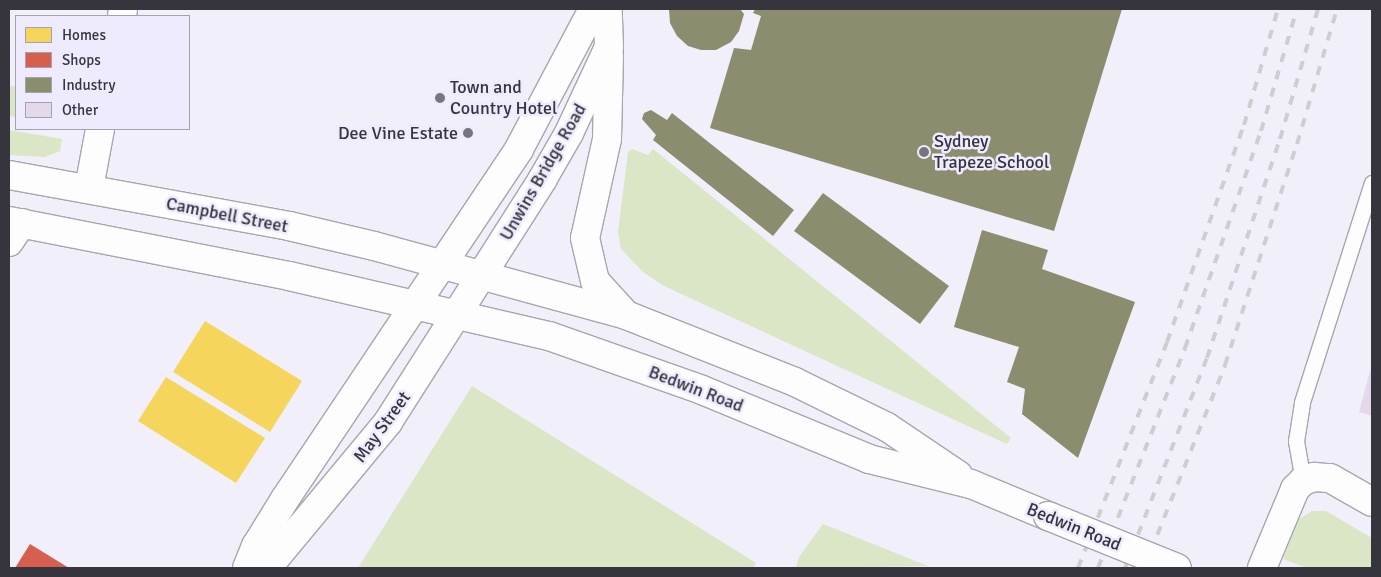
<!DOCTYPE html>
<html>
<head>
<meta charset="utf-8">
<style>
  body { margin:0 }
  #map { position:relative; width:1381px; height:577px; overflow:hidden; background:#f1effa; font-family:Signika,sans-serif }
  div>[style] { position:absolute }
  .green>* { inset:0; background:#dae6c5 }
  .homes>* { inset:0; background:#f6d55c }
  .shops>* { inset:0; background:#d6604d }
  .industry>* { inset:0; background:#8c8c6e }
  .building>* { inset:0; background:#e3d9ea }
  .roads { filter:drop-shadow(1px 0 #a7a6ae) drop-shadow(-1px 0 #a7a6ae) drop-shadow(0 1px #a7a6ae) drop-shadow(0 -1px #a7a6ae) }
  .service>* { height:15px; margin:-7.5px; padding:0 7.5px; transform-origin:7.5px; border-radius:7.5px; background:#fdfdfe }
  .minor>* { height:28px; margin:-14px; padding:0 14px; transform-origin:14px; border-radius:14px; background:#fdfdfe }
  .secondary>* { height:28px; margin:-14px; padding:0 14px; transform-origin:14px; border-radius:14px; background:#fdfdfe }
  .rail>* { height:4px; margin-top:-2px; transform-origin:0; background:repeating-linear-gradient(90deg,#ceced0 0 9px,transparent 0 18px) }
  .bridges { filter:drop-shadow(1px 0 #a7a6ae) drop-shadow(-1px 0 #a7a6ae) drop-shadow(0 1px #a7a6ae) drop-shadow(0 -1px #a7a6ae) }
  .secondary-bridge>* { height:28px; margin:-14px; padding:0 14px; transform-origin:14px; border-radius:14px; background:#fdfdfe }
  .dots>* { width:14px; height:14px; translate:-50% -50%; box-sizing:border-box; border:2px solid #eeebfe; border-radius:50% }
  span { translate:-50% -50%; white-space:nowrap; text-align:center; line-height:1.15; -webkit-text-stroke:5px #eeebfe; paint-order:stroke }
  .poi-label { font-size:18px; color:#36353e }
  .left { translate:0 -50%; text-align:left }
  .right { translate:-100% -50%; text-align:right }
  .street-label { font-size:18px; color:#36353e }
  .frame { position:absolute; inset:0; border:10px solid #36353e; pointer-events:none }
  .legend { position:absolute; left:15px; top:15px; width:175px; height:115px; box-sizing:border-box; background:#eeebfe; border:1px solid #a4a2b1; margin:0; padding:6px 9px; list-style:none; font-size:15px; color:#36353e }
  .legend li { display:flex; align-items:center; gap:10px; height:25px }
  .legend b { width:25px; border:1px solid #a4a2b1 }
</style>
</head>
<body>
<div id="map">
  <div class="green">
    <i style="clip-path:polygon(9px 85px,16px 87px,16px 117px,9px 116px)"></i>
    <i style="clip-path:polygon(9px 130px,62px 139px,60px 151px,45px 157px,9px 155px)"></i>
    <i style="clip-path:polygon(632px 149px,648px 155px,653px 149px,1011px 438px,1007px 444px,664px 286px,643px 272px,621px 249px,618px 232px,628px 152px)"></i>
    <i style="clip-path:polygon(472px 386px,756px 563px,753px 568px,358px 568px)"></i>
    <i style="clip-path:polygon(1312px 511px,1326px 511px,1372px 538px,1372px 568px,1307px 568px,1283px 559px,1298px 520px)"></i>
    <i style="clip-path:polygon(823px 524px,928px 566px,796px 568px,799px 557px)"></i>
  </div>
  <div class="homes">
    <i style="clip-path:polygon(205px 321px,302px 381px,270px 432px,173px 372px)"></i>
    <i style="clip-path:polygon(166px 377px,265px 438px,236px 483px,138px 421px)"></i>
  </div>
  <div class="shops">
    <i style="clip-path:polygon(30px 544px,69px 568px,15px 568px)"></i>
  </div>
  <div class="industry">
    <i style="clip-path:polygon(669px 9px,740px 9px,744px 14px,739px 31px,731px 42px,716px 50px,701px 50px,688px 46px,677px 36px,670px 23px)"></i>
    <i style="clip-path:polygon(755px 9px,1122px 9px,1054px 231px,710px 128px,734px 48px,751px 50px,761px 16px,753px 13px)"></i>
    <i style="clip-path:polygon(651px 110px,667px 120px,672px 113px,794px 210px,773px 236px,653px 140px,656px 135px,642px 119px,644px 113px)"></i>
    <i style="clip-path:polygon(823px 193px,949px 286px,920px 324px,794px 231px)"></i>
    <i style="clip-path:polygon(982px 230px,1048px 250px,1042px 269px,1135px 302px,1078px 458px,1022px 414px,1025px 389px,1007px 382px,1019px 347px,954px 327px)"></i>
  </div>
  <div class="building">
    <i style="clip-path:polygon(1372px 364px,1372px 416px,1359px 412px)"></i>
  </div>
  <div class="roads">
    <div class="service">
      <i style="left:1303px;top:481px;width:41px;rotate:-99.9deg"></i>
      <i style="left:1296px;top:441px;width:39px;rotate:-81deg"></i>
      <i style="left:1302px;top:402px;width:230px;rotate:-72.3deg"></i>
    </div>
    <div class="minor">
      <i style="left:122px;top:16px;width:7px;rotate:-82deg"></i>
      <i style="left:89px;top:188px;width:60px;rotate:-79.4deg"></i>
      <i style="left:9px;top:242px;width:23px;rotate:-56deg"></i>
      <i style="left:1262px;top:568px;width:86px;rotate:-67.3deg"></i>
      <i style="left:1295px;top:489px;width:11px;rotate:-45deg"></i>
      <i style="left:1303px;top:481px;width:12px;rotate:-20deg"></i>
      <i style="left:1314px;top:477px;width:16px;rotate:4deg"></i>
      <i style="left:1330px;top:478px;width:48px;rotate:29.7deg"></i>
    </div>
    <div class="secondary">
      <i style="left:609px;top:56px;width:83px;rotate:91.4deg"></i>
      <i style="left:607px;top:139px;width:101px;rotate:102.5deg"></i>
      <i style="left:585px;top:238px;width:44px;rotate:76.9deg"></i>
      <i style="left:595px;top:281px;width:46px;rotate:47.6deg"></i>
      <i style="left:9px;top:175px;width:285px;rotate:10.3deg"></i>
      <i style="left:289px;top:226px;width:87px;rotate:13.2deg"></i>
      <i style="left:374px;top:246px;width:261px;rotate:15.3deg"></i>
      <i style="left:626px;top:315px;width:182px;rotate:21.6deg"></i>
      <i style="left:795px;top:382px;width:102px;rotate:26.1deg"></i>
      <i style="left:887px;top:427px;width:86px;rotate:34.1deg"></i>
      <i style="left:9px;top:221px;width:285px;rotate:11.1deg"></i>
      <i style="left:289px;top:276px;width:267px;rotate:13deg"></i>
      <i style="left:549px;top:336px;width:162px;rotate:19.4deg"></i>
      <i style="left:702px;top:390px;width:181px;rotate:22.4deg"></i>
      <i style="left:869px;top:459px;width:105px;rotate:13.8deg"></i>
      <i style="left:971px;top:484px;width:83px;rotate:22.6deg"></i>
      <i style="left:247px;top:568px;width:24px;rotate:-68deg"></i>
      <i style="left:256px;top:546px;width:55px;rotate:-58.3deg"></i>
      <i style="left:285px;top:499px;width:421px;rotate:-56.2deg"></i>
      <i style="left:519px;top:149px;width:158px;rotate:-62.1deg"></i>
      <i style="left:267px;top:568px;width:190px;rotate:-50.3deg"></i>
      <i style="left:388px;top:422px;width:287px;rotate:-57.5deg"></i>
      <i style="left:542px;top:180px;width:54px;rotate:-60.1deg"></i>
      <i style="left:569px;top:133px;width:95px;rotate:-65.1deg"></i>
      <i style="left:609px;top:47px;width:38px;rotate:-92deg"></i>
    </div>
  </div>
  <div class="rail">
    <i style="left:1078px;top:568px;width:243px;rotate:-68.5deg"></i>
    <i style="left:1167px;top:342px;width:230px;rotate:-70.5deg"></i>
    <i style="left:1244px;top:125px;width:121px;rotate:-73.7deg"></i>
    <i style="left:1098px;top:568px;width:237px;rotate:-68.4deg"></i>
    <i style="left:1185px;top:348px;width:230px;rotate:-70.7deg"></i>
    <i style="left:1261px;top:131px;width:127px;rotate:-73.6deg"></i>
    <i style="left:1125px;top:568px;width:225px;rotate:-68.7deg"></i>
    <i style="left:1207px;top:358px;width:231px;rotate:-71.6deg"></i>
    <i style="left:1280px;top:139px;width:135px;rotate:-73.7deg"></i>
    <i style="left:1144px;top:568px;width:219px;rotate:-68.2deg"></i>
    <i style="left:1225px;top:365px;width:232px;rotate:-72deg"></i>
    <i style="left:1297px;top:144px;width:141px;rotate:-73.5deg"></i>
  </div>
  <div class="bridges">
    <div class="secondary-bridge">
      <i style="left:1048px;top:516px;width:139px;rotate:22deg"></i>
    </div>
  </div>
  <div class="dots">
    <i style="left:440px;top:98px;background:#777680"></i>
    <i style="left:468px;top:133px;background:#777680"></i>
    <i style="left:924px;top:152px;background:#777680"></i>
  </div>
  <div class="poi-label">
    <span class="left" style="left:450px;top:98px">Town and<br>Country Hotel</span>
    <span class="right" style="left:458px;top:133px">Dee Vine Estate</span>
    <span class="left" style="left:934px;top:152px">Sydney<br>Trapeze School</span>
  </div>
  <div class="street-label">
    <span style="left:543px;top:172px;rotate:-60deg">Unwins Bridge Road</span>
    <span style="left:227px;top:215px;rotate:11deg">Campbell Street</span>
    <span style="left:696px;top:389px;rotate:21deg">Bedwin Road</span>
    <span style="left:382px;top:427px;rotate:-54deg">May Street</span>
    <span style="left:1074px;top:527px;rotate:22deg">Bedwin Road</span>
  </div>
  <div class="frame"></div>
  <ul class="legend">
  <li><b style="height:14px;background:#f6d55c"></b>Homes</li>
  <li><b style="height:14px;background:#d6604d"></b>Shops</li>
  <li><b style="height:14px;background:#8c8c6e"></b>Industry</li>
  <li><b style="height:14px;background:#e3d9ea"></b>Other</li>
  </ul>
</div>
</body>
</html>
